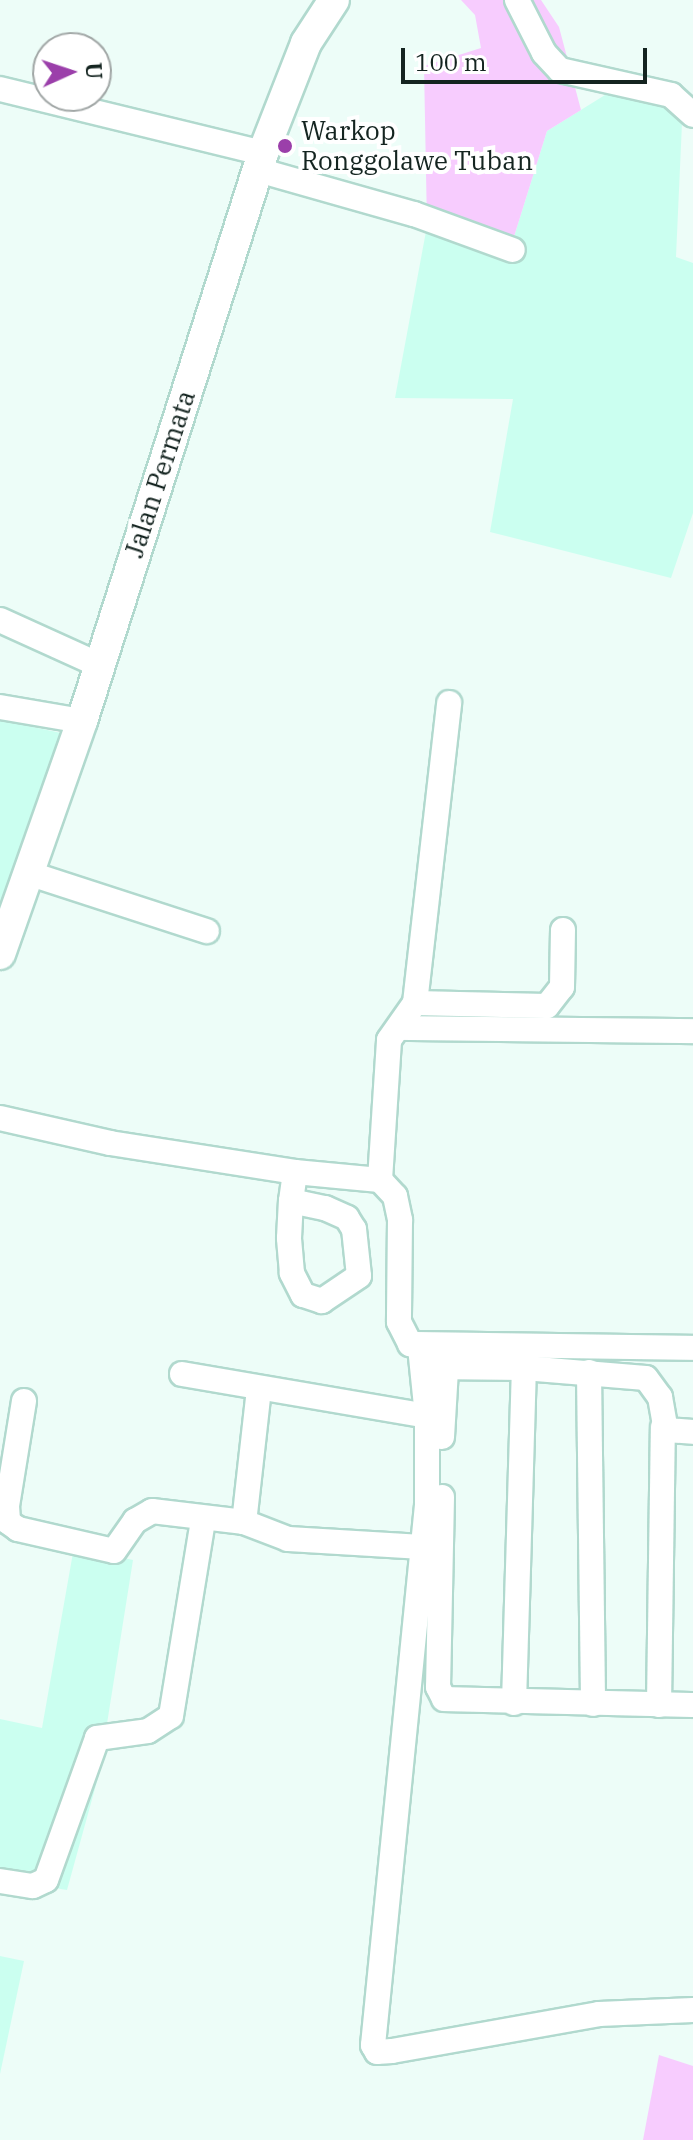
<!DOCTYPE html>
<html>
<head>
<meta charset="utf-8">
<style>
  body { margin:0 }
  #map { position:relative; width:693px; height:2140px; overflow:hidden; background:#edfdf8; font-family:"IBM Plex Serif",serif }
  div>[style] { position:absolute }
  .built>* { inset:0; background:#cbfff0 }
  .green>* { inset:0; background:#f7ccfe }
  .roads { filter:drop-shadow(2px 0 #b1d9ce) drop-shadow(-2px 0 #b1d9ce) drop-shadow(0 2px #b1d9ce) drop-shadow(0 -2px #b1d9ce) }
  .minor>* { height:24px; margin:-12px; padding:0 12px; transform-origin:12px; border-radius:12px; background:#fff }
  .major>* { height:30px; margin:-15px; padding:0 15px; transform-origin:15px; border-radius:15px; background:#fff }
  .dots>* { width:22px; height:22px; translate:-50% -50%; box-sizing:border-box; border:4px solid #fff; border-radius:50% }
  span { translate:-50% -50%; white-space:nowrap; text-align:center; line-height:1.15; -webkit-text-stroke:8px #fff; paint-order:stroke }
  .poi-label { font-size:26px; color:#142420 }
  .left { translate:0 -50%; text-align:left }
  .street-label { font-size:26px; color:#142420 }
  .north { position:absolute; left:32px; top:32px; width:80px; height:80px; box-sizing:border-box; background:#fff; border:2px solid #a1a7a6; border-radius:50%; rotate:87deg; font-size:22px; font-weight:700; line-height:32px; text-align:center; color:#142420 }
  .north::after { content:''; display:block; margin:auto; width:28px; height:36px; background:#9b3faa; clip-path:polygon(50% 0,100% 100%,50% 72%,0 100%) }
  .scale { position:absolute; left:401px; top:48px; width:246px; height:36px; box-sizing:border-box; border:4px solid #142420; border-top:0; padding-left:10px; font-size:24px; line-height:28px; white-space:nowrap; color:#142420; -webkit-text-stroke:6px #fff; paint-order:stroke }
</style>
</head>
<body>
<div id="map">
  <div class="built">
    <i style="clip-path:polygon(605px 95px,683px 101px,676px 257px,693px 263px,693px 513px,671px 578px,490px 532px,513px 399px,395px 398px,427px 226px,512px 243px,547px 131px)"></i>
    <i style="clip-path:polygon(0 720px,66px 734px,0 942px)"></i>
    <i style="clip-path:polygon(74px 1547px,133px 1560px,99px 1774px,67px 1890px,0 1879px,0 1719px,42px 1728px)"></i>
    <i style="clip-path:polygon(0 1956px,24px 1961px,0 2074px)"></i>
  </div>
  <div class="green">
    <i style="clip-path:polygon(461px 0,541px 0,559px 27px,581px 110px,547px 131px,512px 243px,427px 226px,424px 66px,481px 48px,475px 15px)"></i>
    <i style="clip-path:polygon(659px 2055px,693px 2066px,693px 2140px,643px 2140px)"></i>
  </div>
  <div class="roads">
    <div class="minor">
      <i style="left:517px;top:0;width:59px;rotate:63deg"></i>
      <i style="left:544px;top:53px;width:23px;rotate:47deg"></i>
      <i style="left:560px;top:70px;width:114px;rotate:12.7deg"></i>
      <i style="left:671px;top:95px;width:30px;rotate:42deg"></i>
      <i style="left:0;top:89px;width:271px;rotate:13.7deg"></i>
      <i style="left:258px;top:170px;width:162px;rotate:15.8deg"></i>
      <i style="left:414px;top:214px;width:105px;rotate:20deg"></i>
      <i style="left:0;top:620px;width:109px;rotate:24.4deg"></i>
      <i style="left:0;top:707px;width:83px;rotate:9.7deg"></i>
      <i style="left:28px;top:873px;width:188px;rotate:18deg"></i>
      <i style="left:415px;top:1003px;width:132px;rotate:1.3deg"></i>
      <i style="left:547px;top:1006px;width:24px;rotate:-52deg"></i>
      <i style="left:562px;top:987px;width:57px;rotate:-89deg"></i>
      <i style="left:400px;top:1028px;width:293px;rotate:0.6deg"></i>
      <i style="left:0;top:1118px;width:113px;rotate:12.8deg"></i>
      <i style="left:110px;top:1143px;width:187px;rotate:8.9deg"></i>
      <i style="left:295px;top:1172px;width:85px;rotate:5.4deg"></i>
      <i style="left:380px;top:1180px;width:22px;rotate:47deg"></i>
      <i style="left:395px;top:1196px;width:25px;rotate:78deg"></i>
      <i style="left:400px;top:1220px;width:102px;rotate:90.6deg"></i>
      <i style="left:399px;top:1322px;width:25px;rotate:63deg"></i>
      <i style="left:410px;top:1344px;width:283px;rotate:0.8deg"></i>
      <i style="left:380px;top:1180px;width:140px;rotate:-86.3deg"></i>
      <i style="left:389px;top:1040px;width:45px;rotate:-54.9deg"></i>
      <i style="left:415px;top:1003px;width:302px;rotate:-83.5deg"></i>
      <i style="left:291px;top:1201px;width:35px;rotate:12deg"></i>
      <i style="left:325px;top:1208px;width:24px;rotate:24deg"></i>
      <i style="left:347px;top:1218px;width:13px;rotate:58deg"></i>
      <i style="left:354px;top:1229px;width:47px;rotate:83.9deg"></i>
      <i style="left:359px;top:1276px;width:45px;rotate:146deg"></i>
      <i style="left:322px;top:1301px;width:20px;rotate:-162deg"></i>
      <i style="left:303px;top:1295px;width:25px;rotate:-117deg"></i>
      <i style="left:292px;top:1273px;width:35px;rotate:-95deg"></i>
      <i style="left:289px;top:1238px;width:37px;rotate:-87deg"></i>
      <i style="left:291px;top:1201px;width:29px;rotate:-82deg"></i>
      <i style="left:420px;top:1347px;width:69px;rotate:84.2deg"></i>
      <i style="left:427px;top:1416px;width:89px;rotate:90deg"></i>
      <i style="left:427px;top:1505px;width:543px;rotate:95.71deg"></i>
      <i style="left:373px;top:2045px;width:8px;rotate:60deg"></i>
      <i style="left:377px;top:2052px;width:15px;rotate:-4deg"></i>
      <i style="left:392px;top:2051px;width:210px;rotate:-10.1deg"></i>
      <i style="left:599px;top:2014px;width:94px;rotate:-2.4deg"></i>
      <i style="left:431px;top:1367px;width:93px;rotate:0.6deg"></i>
      <i style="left:524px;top:1368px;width:122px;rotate:4.7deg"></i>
      <i style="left:646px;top:1378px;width:24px;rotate:54deg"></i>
      <i style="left:660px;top:1397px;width:34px;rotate:80deg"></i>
      <i style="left:666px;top:1430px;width:27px;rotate:4deg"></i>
      <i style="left:589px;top:1372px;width:332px;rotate:89.3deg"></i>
      <i style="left:182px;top:1374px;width:249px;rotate:9.7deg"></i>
      <i style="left:259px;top:1389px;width:134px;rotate:96.4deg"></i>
      <i style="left:244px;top:1522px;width:47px;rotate:21.1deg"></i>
      <i style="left:288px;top:1539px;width:135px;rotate:3.4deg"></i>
      <i style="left:24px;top:1401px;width:106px;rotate:99.2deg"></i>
      <i style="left:7px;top:1506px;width:16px;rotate:86deg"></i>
      <i style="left:8px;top:1522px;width:12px;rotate:35deg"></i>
      <i style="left:18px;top:1529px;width:98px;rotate:12.9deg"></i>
      <i style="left:114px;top:1551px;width:37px;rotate:-55deg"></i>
      <i style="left:135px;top:1521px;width:20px;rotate:-30deg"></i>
      <i style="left:152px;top:1511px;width:93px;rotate:6.8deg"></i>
      <i style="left:442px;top:1437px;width:67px;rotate:-86.6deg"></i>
      <i style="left:442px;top:1497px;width:190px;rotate:91.2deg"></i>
      <i style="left:438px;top:1687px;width:13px;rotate:63deg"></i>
      <i style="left:444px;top:1699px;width:249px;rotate:1.4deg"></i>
      <i style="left:514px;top:1703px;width:335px;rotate:-88.3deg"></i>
      <i style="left:659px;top:1705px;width:278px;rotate:-89.2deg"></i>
      <i style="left:0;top:1881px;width:33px;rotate:9deg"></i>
      <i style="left:33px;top:1886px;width:14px;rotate:-25deg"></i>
      <i style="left:46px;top:1880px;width:151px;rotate:-70.2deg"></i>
      <i style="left:97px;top:1738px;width:51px;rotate:-7.8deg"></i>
      <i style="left:148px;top:1731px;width:27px;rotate:-33deg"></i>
      <i style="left:171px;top:1716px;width:199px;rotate:-80.7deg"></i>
    </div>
    <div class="major">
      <i style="left:0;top:954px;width:247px;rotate:-70.6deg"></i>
      <i style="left:82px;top:721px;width:596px;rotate:-72.32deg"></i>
      <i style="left:263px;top:153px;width:118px;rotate:-68.6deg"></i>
      <i style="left:306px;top:43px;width:51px;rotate:-56.9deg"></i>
    </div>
  </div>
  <div class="dots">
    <i style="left:285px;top:146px;background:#9b3faa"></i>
  </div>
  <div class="poi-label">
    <span class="left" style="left:301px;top:146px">Warkop<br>Ronggolawe Tuban</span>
  </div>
  <div class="street-label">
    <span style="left:160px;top:474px;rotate:-72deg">Jalan Permata</span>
  </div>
  <div class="north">U</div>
  <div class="scale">100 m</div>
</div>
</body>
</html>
